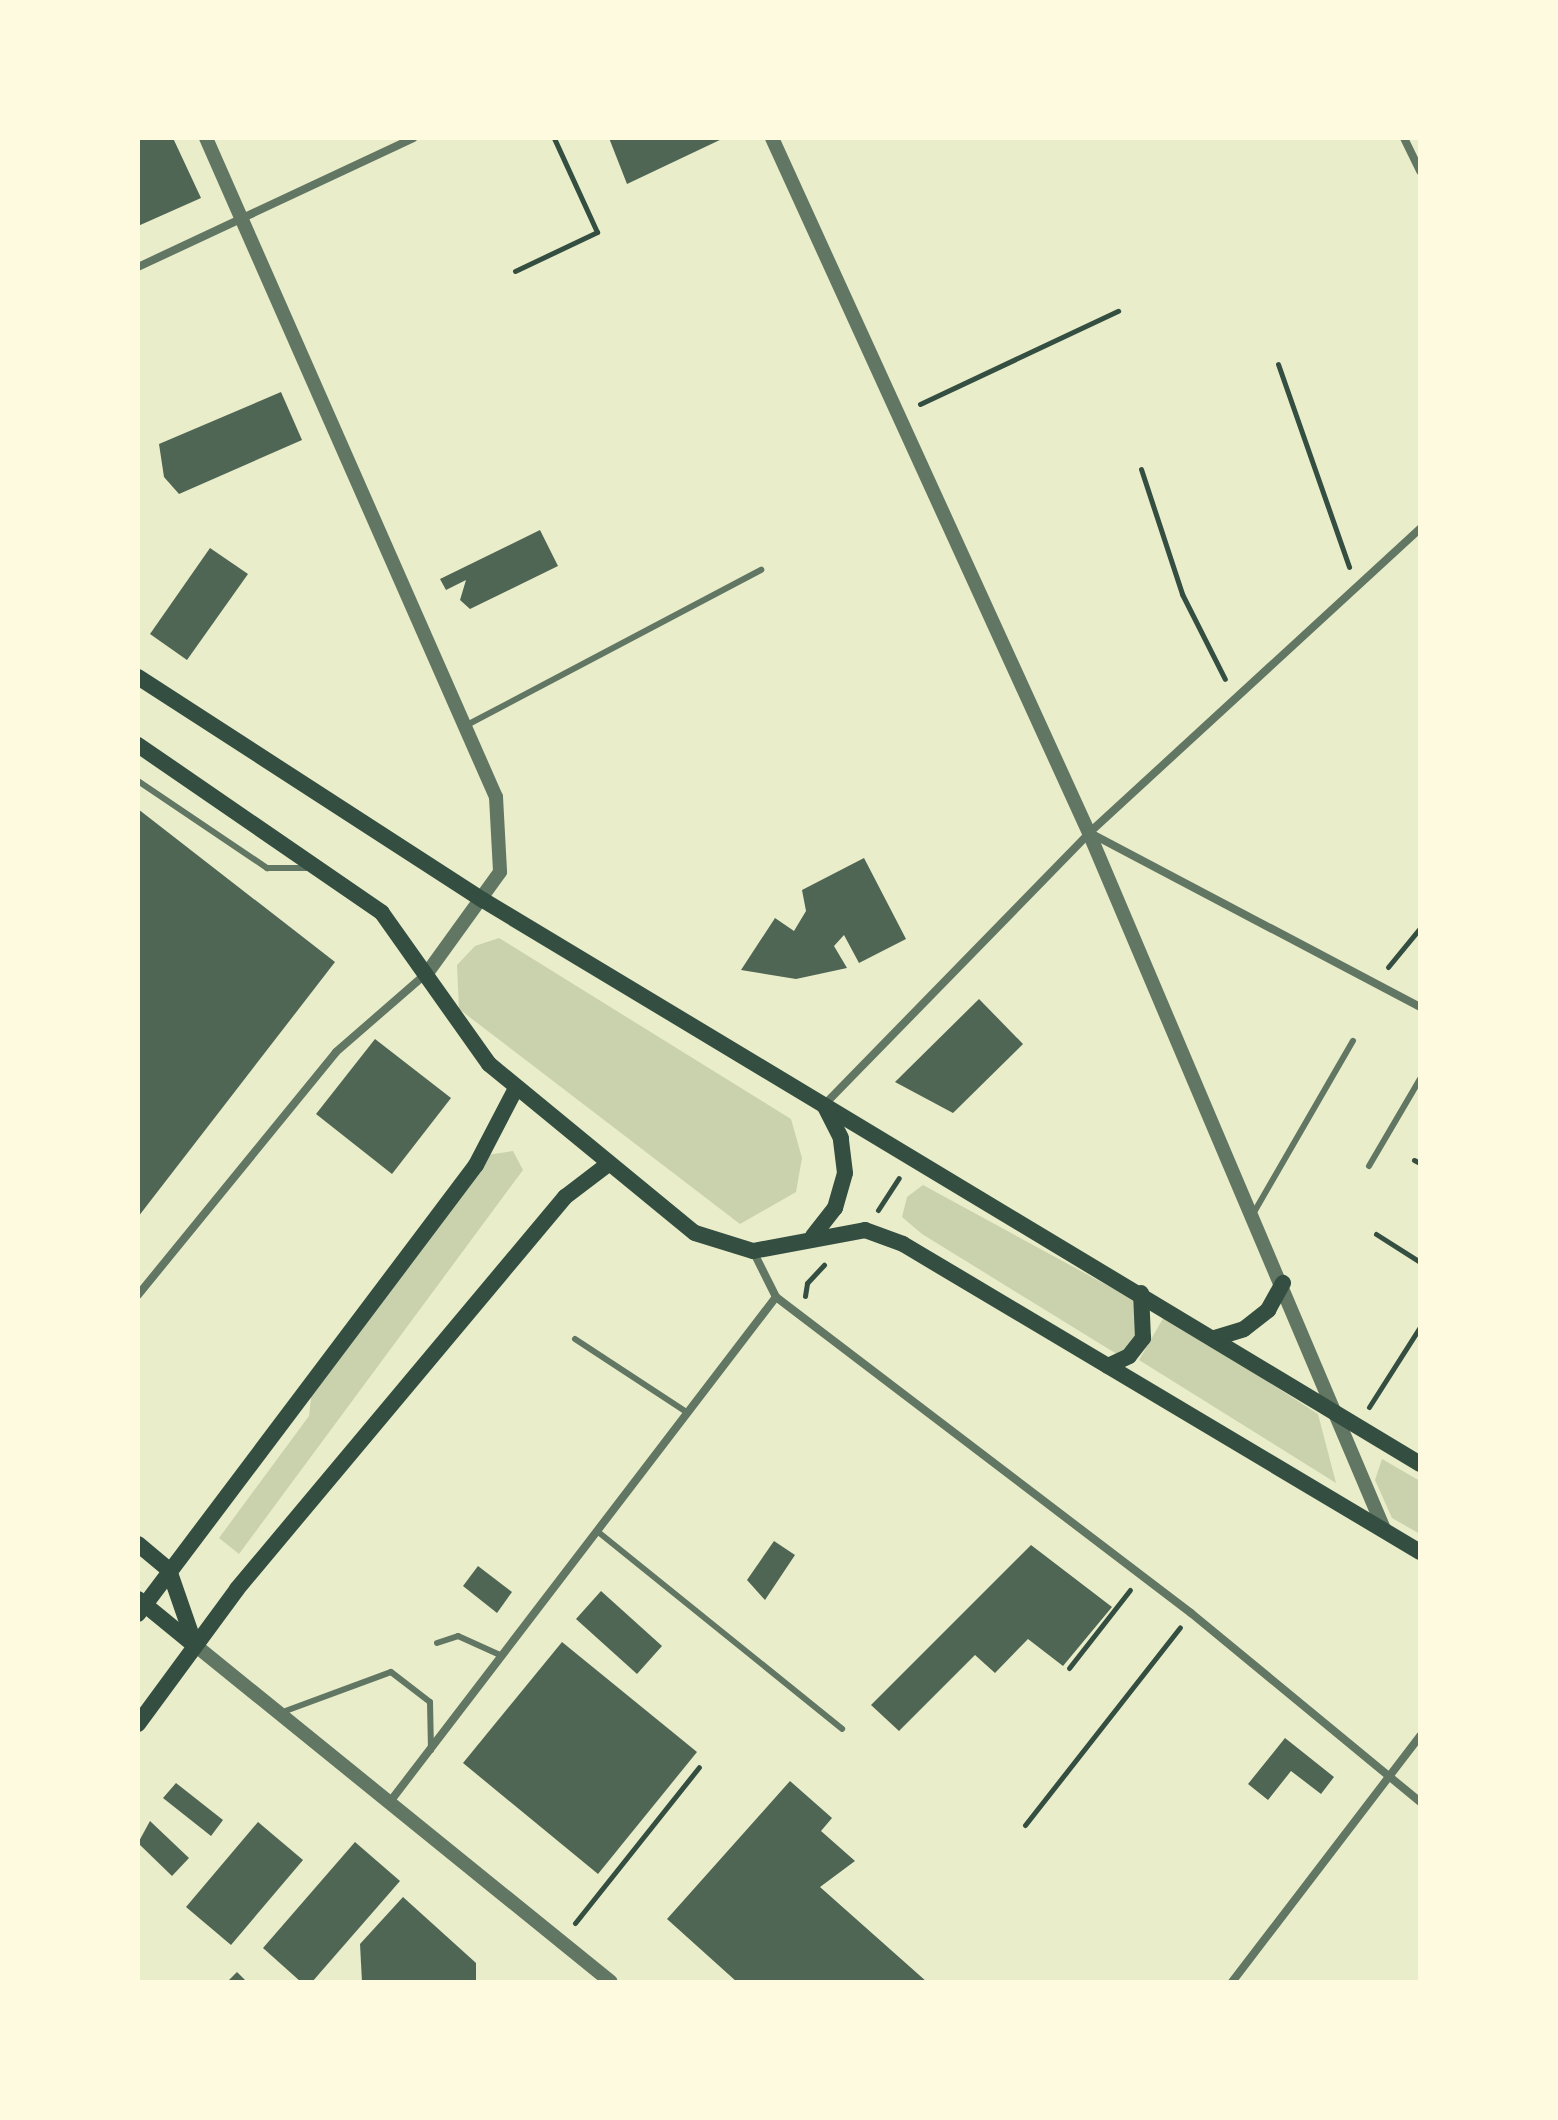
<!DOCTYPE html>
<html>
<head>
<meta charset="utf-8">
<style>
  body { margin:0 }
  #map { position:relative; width:1558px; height:2120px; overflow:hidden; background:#e9edc9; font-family:Ubuntu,sans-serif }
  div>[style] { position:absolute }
  .green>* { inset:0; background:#cad2ad }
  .building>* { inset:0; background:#4f6655 }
  .path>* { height:5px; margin:-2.5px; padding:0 2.5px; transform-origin:2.5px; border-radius:2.5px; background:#344e41 }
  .service>* { height:6px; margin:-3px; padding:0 3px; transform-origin:3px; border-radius:3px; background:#617663 }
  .minor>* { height:8px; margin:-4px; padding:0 4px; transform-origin:4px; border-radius:4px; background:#617663 }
  .tertiary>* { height:14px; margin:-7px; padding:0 7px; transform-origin:7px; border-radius:7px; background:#617663 }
  .secondary>* { height:16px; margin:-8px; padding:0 8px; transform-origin:8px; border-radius:8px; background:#344e41 }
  span { translate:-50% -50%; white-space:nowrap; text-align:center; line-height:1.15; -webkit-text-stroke:8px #fefae0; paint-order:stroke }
  .frame { position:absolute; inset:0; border:140px solid #fefae0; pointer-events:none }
</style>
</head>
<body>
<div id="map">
  <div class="green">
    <i style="clip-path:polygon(499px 938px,791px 1119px,802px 1158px,796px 1192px,740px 1224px,459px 1009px,457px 965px,475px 946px)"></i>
    <i style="clip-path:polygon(513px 1151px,523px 1170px,239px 1554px,219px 1538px,309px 1416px,313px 1381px,487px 1155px)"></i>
    <i style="clip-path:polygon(923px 1185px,1136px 1301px,1141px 1318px,1133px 1344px,1120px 1356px,922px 1234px,902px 1217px,907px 1197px)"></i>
    <i style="clip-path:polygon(1165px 1315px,1318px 1414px,1336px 1483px,1139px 1360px)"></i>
    <i style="clip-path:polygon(1382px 1459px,1420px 1481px,1420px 1534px,1392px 1518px,1375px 1480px)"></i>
  </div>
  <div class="building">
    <i style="clip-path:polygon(138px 138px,173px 138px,201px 198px,138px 226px)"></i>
    <i style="clip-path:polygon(609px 138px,724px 138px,627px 184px)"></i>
    <i style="clip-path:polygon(281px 392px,302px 440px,179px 494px,164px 477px,159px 444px)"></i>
    <i style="clip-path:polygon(540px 530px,558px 566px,470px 609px,460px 600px,466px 580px,446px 590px,440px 579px)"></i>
    <i style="clip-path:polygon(210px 548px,248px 574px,187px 660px,150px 634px)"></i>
    <i style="clip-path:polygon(138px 809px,335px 962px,138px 1217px)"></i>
    <i style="clip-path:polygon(864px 858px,906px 939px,859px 963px,844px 935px,834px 946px,847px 968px,796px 979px,741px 970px,775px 918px,794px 931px,806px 911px,802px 890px)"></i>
    <i style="clip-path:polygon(979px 999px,1023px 1044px,953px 1113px,895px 1082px)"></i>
    <i style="clip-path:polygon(375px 1039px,451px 1098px,392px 1174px,316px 1114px)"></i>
    <i style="clip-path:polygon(774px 1541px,795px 1555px,765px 1600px,747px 1580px)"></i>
    <i style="clip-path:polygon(1031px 1545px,1112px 1607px,1063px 1666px,1028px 1639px,995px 1673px,975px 1655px,899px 1731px,871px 1705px)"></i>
    <i style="clip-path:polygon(478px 1566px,512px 1592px,497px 1613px,463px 1586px)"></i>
    <i style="clip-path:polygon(601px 1591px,662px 1646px,637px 1674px,576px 1619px)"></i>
    <i style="clip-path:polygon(562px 1642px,697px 1752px,598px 1874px,463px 1763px)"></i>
    <i style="clip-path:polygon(1285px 1738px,1334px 1777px,1321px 1794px,1291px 1771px,1268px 1800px,1248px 1784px)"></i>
    <i style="clip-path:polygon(790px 1781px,832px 1818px,821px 1831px,855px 1861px,820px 1887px,927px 1982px,737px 1982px,667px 1919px)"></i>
    <i style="clip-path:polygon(176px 1783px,223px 1820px,211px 1836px,163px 1798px)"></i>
    <i style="clip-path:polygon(150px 1821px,189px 1858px,172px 1876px,138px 1843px)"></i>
    <i style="clip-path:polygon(258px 1822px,303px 1860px,231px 1945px,186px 1907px)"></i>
    <i style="clip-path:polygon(355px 1842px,400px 1881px,312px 1982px,301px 1982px,263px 1948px)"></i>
    <i style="clip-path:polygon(403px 1897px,476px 1963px,476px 1982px,362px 1982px,360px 1944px)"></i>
    <i style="clip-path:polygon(237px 1972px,247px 1982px,227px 1982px)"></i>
  </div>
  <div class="path">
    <i style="left:515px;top:271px;width:91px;rotate:-25.4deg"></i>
    <i style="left:597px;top:232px;width:103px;rotate:-114.6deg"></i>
    <i style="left:1278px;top:364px;width:215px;rotate:70.7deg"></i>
    <i style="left:920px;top:404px;width:219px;rotate:-25.2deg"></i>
    <i style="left:1141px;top:469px;width:132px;rotate:71.8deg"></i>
    <i style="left:1182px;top:594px;width:95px;rotate:63.2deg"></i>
    <i style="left:1388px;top:967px;width:50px;rotate:-50.6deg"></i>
    <i style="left:1414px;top:1160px;width:7px;rotate:27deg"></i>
    <i style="left:878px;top:1210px;width:38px;rotate:-57deg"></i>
    <i style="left:1376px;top:1234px;width:52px;rotate:32.5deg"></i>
    <i style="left:805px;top:1296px;width:13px;rotate:-81deg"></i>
    <i style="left:807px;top:1283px;width:25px;rotate:-47deg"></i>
    <i style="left:1369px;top:1407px;width:95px;rotate:-57.5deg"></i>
    <i style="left:1069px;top:1668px;width:99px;rotate:-52deg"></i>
    <i style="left:1025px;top:1825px;width:251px;rotate:-51.9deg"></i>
    <i style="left:575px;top:1923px;width:199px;rotate:-51.5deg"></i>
  </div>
  <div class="service">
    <i style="left:465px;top:726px;width:335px;rotate:-27.8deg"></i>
    <i style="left:138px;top:781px;width:156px;rotate:34deg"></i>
    <i style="left:267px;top:868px;width:40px"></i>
    <i style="left:1369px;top:1166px;width:101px;rotate:-59.6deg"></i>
    <i style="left:1253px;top:1214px;width:200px;rotate:-60deg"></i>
    <i style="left:575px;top:1339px;width:135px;rotate:33.2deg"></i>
    <i style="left:597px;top:1531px;width:315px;rotate:38.9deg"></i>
    <i style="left:437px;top:1643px;width:22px;rotate:-18deg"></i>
    <i style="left:458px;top:1636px;width:48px;rotate:24.4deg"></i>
    <i style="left:280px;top:1713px;width:118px;rotate:-20.3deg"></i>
    <i style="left:391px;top:1672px;width:49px;rotate:37.6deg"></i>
    <i style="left:430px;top:1702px;width:48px;rotate:88.8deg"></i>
  </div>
  <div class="minor">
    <i style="left:1404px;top:138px;width:37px;rotate:64deg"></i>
    <i style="left:138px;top:267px;width:304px;rotate:-25.1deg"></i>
    <i style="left:1092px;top:834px;width:371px;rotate:27.8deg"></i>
    <i style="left:824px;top:1105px;width:380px;rotate:-45.7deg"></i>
    <i style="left:1089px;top:833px;width:449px;rotate:-42.6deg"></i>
    <i style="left:753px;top:1251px;width:51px;rotate:63.4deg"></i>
    <i style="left:776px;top:1297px;width:522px;rotate:37.29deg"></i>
    <i style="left:1191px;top:1613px;width:297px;rotate:39.5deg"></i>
    <i style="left:138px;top:1295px;width:313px;rotate:-50.8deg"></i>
    <i style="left:336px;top:1052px;width:121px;rotate:-41deg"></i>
    <i style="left:389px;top:1803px;width:637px;rotate:-52.59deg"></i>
    <i style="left:1232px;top:1982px;width:310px;rotate:-52.6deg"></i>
  </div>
  <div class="tertiary">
    <i style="left:206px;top:138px;width:720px;rotate:66.25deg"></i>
    <i style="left:496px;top:797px;width:75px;rotate:86.9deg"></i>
    <i style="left:500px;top:872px;width:123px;rotate:125.8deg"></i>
    <i style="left:772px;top:138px;width:764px;rotate:65.48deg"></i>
    <i style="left:1089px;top:833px;width:756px;rotate:67.03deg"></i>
    <i style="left:195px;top:1645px;width:535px;rotate:39.01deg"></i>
  </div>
  <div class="secondary">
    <i style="left:138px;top:677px;width:411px;rotate:32.9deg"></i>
    <i style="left:483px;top:900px;width:1094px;rotate:31.04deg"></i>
    <i style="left:138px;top:745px;width:296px;rotate:34.5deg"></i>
    <i style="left:382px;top:913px;width:185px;rotate:54.7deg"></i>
    <i style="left:489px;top:1064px;width:266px;rotate:39.4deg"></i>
    <i style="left:695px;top:1233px;width:61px;rotate:17.2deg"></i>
    <i style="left:753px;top:1251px;width:114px;rotate:-10.6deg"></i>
    <i style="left:865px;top:1230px;width:40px;rotate:20.2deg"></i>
    <i style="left:903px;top:1244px;width:602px;rotate:30.78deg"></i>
    <i style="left:813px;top:1236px;width:36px;rotate:-52deg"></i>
    <i style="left:835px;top:1208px;width:36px;rotate:-74deg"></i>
    <i style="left:845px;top:1173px;width:35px;rotate:-97deg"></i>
    <i style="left:841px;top:1138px;width:35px;rotate:-117deg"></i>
    <i style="left:1215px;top:1338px;width:30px;rotate:-17deg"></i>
    <i style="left:1244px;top:1329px;width:31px;rotate:-38deg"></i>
    <i style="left:1268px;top:1310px;width:31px;rotate:-61deg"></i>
    <i style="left:1108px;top:1366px;width:23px;rotate:-25deg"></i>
    <i style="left:1129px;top:1356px;width:23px;rotate:-52deg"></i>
    <i style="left:1143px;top:1338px;width:45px;rotate:-92.5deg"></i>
    <i style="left:138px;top:1544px;width:40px;rotate:40deg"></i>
    <i style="left:169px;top:1570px;width:79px;rotate:70.9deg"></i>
    <i style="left:138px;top:1599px;width:71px;rotate:39.3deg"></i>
    <i style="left:138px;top:1614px;width:562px;rotate:-53.03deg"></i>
    <i style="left:476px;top:1165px;width:85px;rotate:-62.5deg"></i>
    <i style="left:138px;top:1724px;width:167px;rotate:-53.7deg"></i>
    <i style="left:237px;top:1589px;width:511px;rotate:-50.08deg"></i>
    <i style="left:565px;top:1197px;width:53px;rotate:-37.3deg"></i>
  </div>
  <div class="frame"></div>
</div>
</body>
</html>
